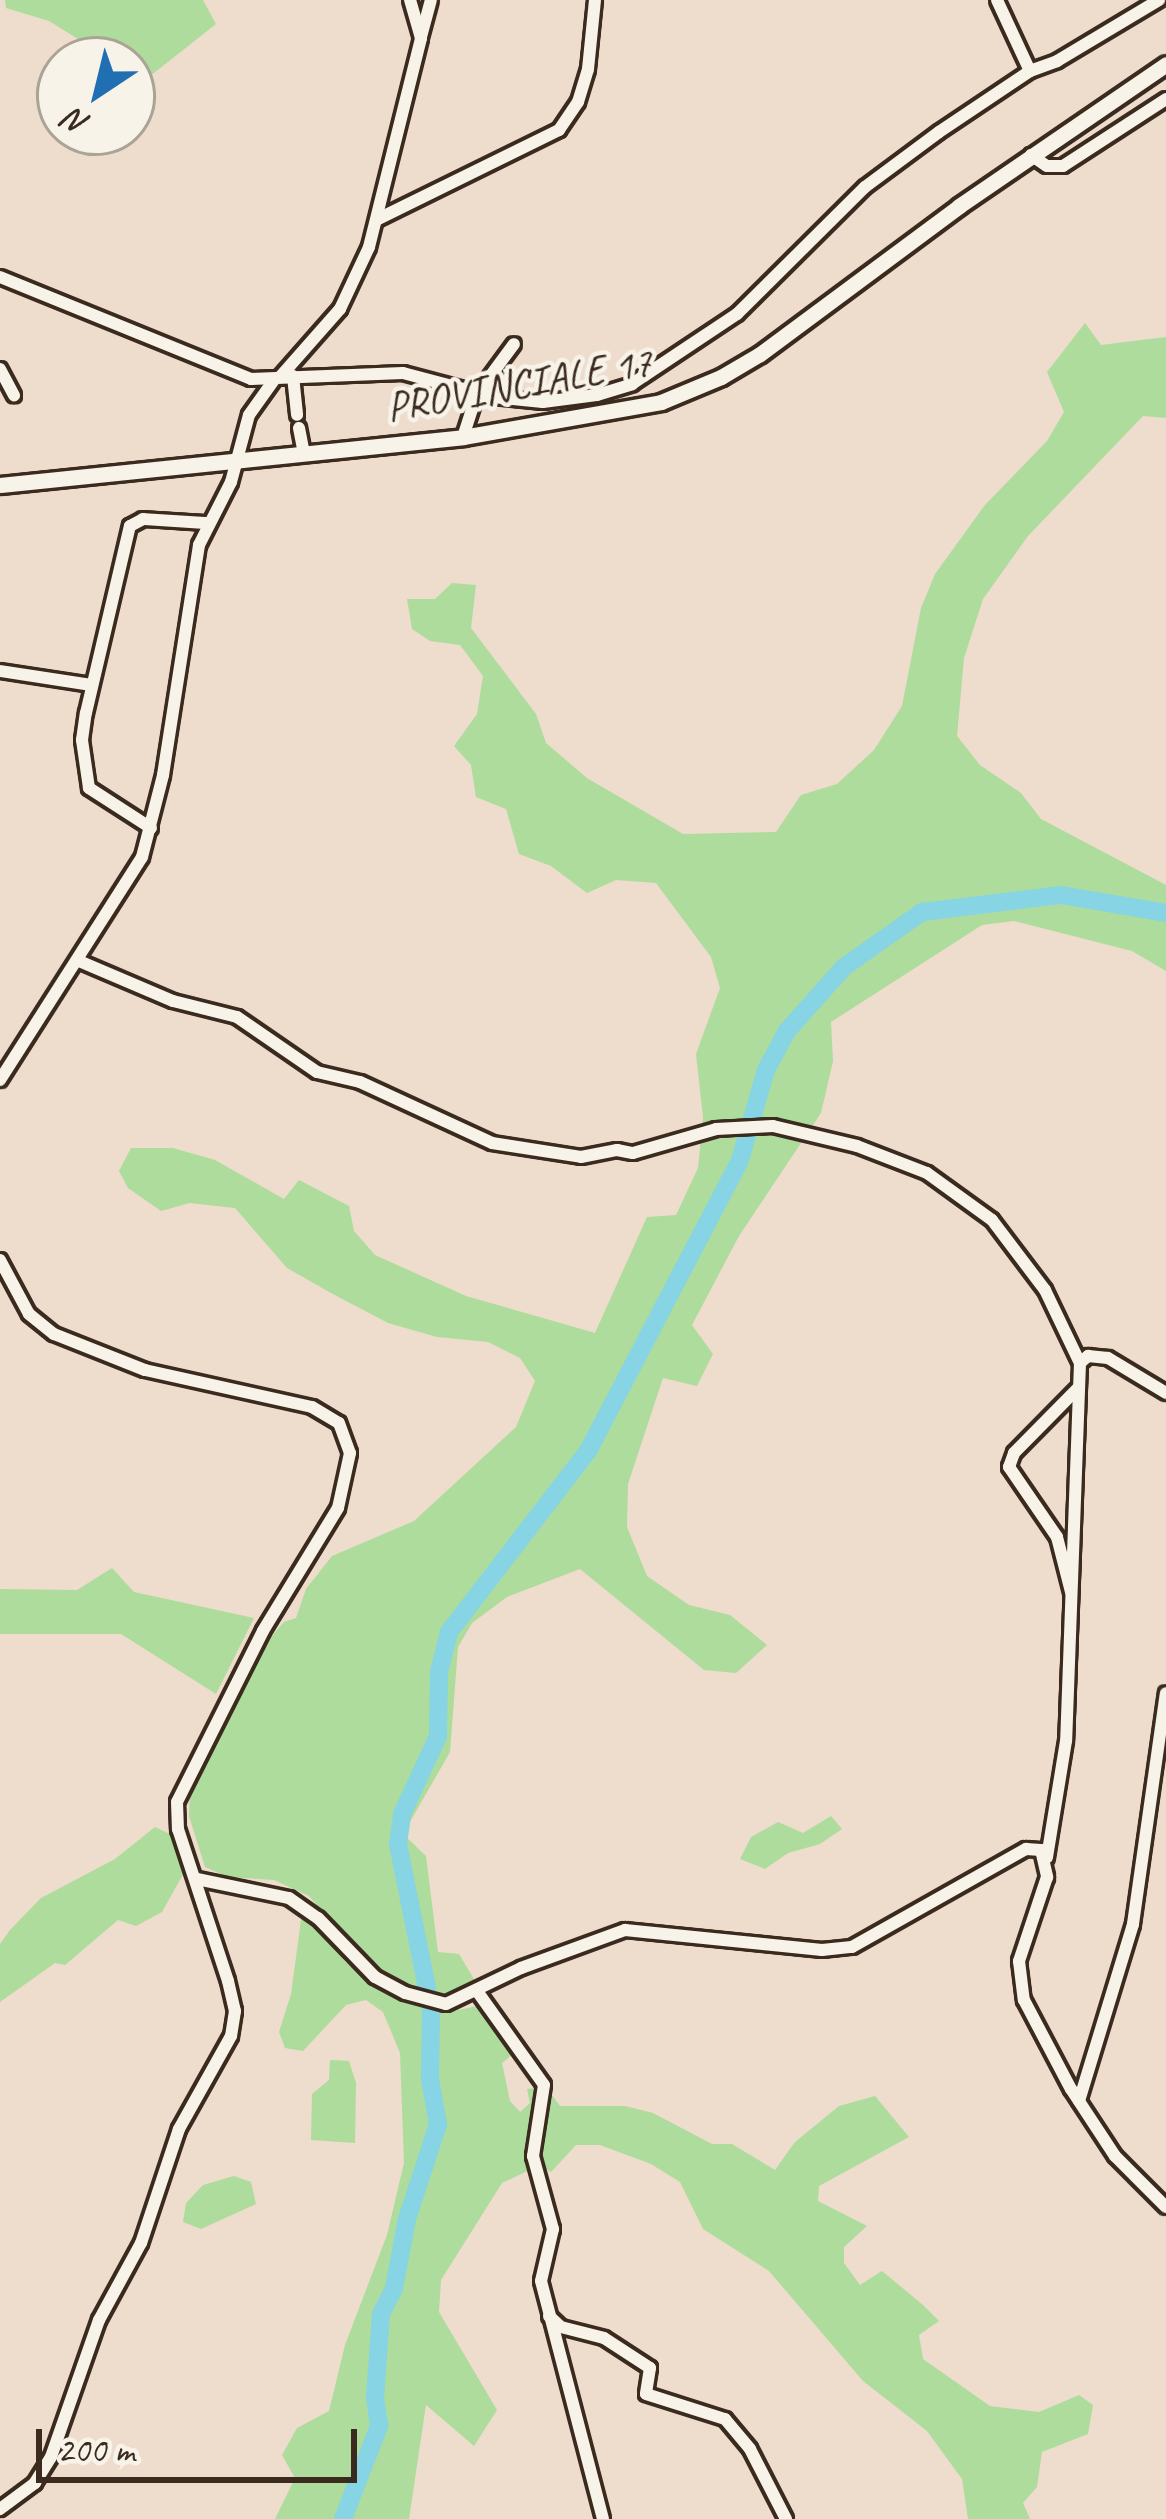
<!DOCTYPE html>
<html>
<head>
<meta charset="utf-8">
<style>
  body { margin:0 }
  #map { position:relative; width:1166px; height:2519px; overflow:hidden; background:#eedccd; font-family:Caveat,sans-serif }
  div>[style] { position:absolute }
  .green>* { inset:0; background:#addc9c }
  .river>* { height:18px; margin:-9px; padding:0 9px; transform-origin:9px; border-radius:9px; background:#86d4e4 }
  .roads { filter:drop-shadow(3px 0 #3b2a1e) drop-shadow(-3px 0 #3b2a1e) drop-shadow(0 3px #3b2a1e) drop-shadow(0 -3px #3b2a1e) }
  .minor>* { height:12px; margin:-6px; padding:0 6px; transform-origin:6px; border-radius:6px; background:#f7f3e8 }
  .major>* { height:15px; margin:-7.5px; padding:0 7.5px; transform-origin:7.5px; border-radius:7.5px; background:#f7f3e8 }
  span { translate:-50% -50%; white-space:nowrap; text-align:center; line-height:1.15; -webkit-text-stroke:9px #f7f3e8; paint-order:stroke }
  .street-label { font-size:42px; color:#3b2a1e }
  .north { position:absolute; left:36px; top:36px; width:120px; height:120px; box-sizing:border-box; background:#f7f3e8; border:3px solid #aca397; border-radius:50%; rotate:215deg; font-size:33px; font-weight:700; line-height:48px; text-align:center; color:#3b2a1e }
  .north::after { content:''; display:block; margin:auto; width:42px; height:54px; background:#1f6fb2; clip-path:polygon(50% 0,100% 100%,50% 72%,0 100%) }
  .scale { position:absolute; left:36px; top:2429px; width:321px; height:54px; box-sizing:border-box; border:6px solid #3b2a1e; border-top:0; padding-left:15px; font-size:36px; line-height:42px; white-space:nowrap; color:#3b2a1e; -webkit-text-stroke:9px #f7f3e8; paint-order:stroke }
</style>
</head>
<body>
<div id="map">
  <div class="green">
    <i style="clip-path:polygon(5px 0,203px 0,216px 24px,145px 80px,132px 72px,132px 60px,112px 60px,49px 21px,6px 8px)"></i>
    <i style="clip-path:polygon(1085px 323px,1101px 345px,1166px 337px,1166px 418px,1143px 416px,1028px 536px,983px 599px,964px 658px,957px 736px,980px 765px,1021px 793px,1041px 819px,1166px 885px,1166px 971px,1132px 951px,1014px 921px,982px 925px,831px 1022px,833px 1061px,821px 1113px,739px 1236px,692px 1325px,713px 1354px,697px 1386px,663px 1378px,628px 1484px,627px 1527px,647px 1576px,689px 1605px,730px 1615px,767px 1645px,736px 1673px,704px 1670px,580px 1569px,507px 1597px,472px 1623px,458px 1647px,450px 1752px,403px 1834px,426px 1856px,438px 1952px,459px 1954px,475px 1981px,447px 2000px,418px 1994px,372px 1970px,309px 1896px,274px 1880px,228px 1877px,205px 1867px,189px 1816px,190px 1793px,263px 1646px,284px 1622px,296px 1618px,306px 1589px,332px 1556px,414px 1521px,516px 1427px,535px 1381px,520px 1358px,488px 1342px,437px 1337px,388px 1323px,331px 1293px,287px 1268px,235px 1208px,190px 1203px,161px 1211px,128px 1188px,119px 1171px,131px 1148px,173px 1148px,215px 1160px,284px 1199px,299px 1180px,349px 1206px,354px 1231px,375px 1255px,466px 1296px,595px 1333px,647px 1217px,676px 1215px,698px 1168px,703px 1117px,696px 1054px,720px 988px,711px 957px,656px 883px,616px 880px,587px 893px,551px 866px,519px 854px,506px 809px,476px 797px,471px 765px,454px 746px,477px 714px,483px 676px,460px 645px,430px 641px,412px 629px,407px 599px,435px 599px,452px 583px,476px 585px,471px 628px,536px 714px,546px 743px,587px 778px,683px 834px,776px 832px,801px 795px,837px 784px,874px 750px,902px 706px,921px 608px,935px 574px,985px 505px,1047px 441px,1064px 412px,1047px 372px)"></i>
    <i style="clip-path:polygon(112px 1568px,134px 1592px,254px 1618px,216px 1694px,121px 1634px,0 1634px,0 1589px,77px 1590px)"></i>
    <i style="clip-path:polygon(831px 1816px,842px 1829px,820px 1844px,788px 1853px,765px 1869px,740px 1859px,751px 1837px,778px 1822px,803px 1833px)"></i>
    <i style="clip-path:polygon(155px 1827px,174px 1836px,185px 1871px,162px 1912px,136px 1926px,118px 1920px,65px 1965px,55px 1963px,0 2002px,0 1944px,10px 1930px,41px 1898px,115px 1859px)"></i>
    <i style="clip-path:polygon(302px 1913px,333px 1941px,345px 1962px,392px 1994px,448px 2012px,483px 2005px,513px 2054px,502px 2063px,510px 2101px,520px 2112px,530px 2103px,527px 2089px,546px 2087px,560px 2106px,625px 2106px,653px 2113px,712px 2144px,732px 2144px,775px 2170px,795px 2142px,839px 2106px,875px 2096px,909px 2137px,819px 2186px,818px 2201px,867px 2226px,844px 2247px,844px 2263px,860px 2285px,882px 2271px,923px 2305px,939px 2321px,919px 2335px,923px 2359px,990px 2406px,1039px 2412px,1079px 2395px,1093px 2405px,1088px 2434px,1042px 2452px,1037px 2487px,1023px 2503px,1030px 2519px,968px 2519px,962px 2479px,927px 2431px,863px 2381px,769px 2271px,703px 2229px,680px 2182px,651px 2164px,600px 2145px,576px 2145px,551px 2172px,540px 2165px,502px 2183px,441px 2280px,439px 2312px,497px 2410px,474px 2446px,426px 2405px,409px 2519px,275px 2519px,295px 2478px,282px 2455px,297px 2428px,329px 2411px,345px 2345px,387px 2235px,404px 2163px,400px 2053px,383px 2012px,366px 2000px,346px 2005px,303px 2051px,285px 2048px,279px 2032px,291px 1994px)"></i>
    <i style="clip-path:polygon(330px 2060px,349px 2061px,356px 2083px,355px 2143px,311px 2140px,312px 2094px,329px 2080px)"></i>
    <i style="clip-path:polygon(234px 2176px,251px 2182px,256px 2204px,201px 2229px,183px 2222px,186px 2203px,203px 2185px)"></i>
  </div>
  <div class="river">
    <i style="left:427px;top:1988px;width:147px;rotate:-101.4deg"></i>
    <i style="left:398px;top:1844px;width:30px;rotate:-82deg"></i>
    <i style="left:402px;top:1814px;width:86px;rotate:-65.2deg"></i>
    <i style="left:438px;top:1736px;width:64px;rotate:-89.1deg"></i>
    <i style="left:439px;top:1672px;width:41px;rotate:-76deg"></i>
    <i style="left:449px;top:1632px;width:228px;rotate:-52.5deg"></i>
    <i style="left:588px;top:1451px;width:328px;rotate:-62.4deg"></i>
    <i style="left:740px;top:1160px;width:94px;rotate:-73.9deg"></i>
    <i style="left:766px;top:1070px;width:44px;rotate:-61.7deg"></i>
    <i style="left:787px;top:1031px;width:86px;rotate:-48.3deg"></i>
    <i style="left:844px;top:967px;width:95px;rotate:-35.2deg"></i>
    <i style="left:922px;top:912px;width:140px;rotate:-7deg"></i>
    <i style="left:1061px;top:895px;width:107px;rotate:9.7deg"></i>
    <i style="left:343px;top:2519px;width:100px;rotate:-68.8deg"></i>
    <i style="left:379px;top:2426px;width:29px;rotate:-98deg"></i>
    <i style="left:375px;top:2397px;width:83px;rotate:-85.9deg"></i>
    <i style="left:381px;top:2314px;width:29px;rotate:-63deg"></i>
    <i style="left:394px;top:2288px;width:70px;rotate:-79.3deg"></i>
    <i style="left:407px;top:2219px;width:100px;rotate:-71.9deg"></i>
    <i style="left:438px;top:2124px;width:46px;rotate:-100.1deg"></i>
    <i style="left:430px;top:2079px;width:70px;rotate:-89.2deg"></i>
  </div>
  <div class="roads">
    <div class="minor">
      <i style="left:997px;top:0;width:78px;rotate:65.1deg"></i>
      <i style="left:421px;top:37px;width:38px;rotate:-75deg"></i>
      <i style="left:1031px;top:155px;width:19px;rotate:35deg"></i>
      <i style="left:1047px;top:166px;width:16px"></i>
      <i style="left:1063px;top:166px;width:123px;rotate:-33deg"></i>
      <i style="left:378px;top:219px;width:202px;rotate:-26.2deg"></i>
      <i style="left:559px;top:130px;width:34px;rotate:-56deg"></i>
      <i style="left:578px;top:102px;width:34px;rotate:-73deg"></i>
      <i style="left:588px;top:69px;width:69px;rotate:-84.2deg"></i>
      <i style="left:0;top:277px;width:271px;rotate:22.1deg"></i>
      <i style="left:251px;top:379px;width:152px;rotate:-2.3deg"></i>
      <i style="left:403px;top:373px;width:93px;rotate:14.9deg"></i>
      <i style="left:493px;top:397px;width:50px;rotate:5.7deg"></i>
      <i style="left:543px;top:402px;width:54px;rotate:-7.4deg"></i>
      <i style="left:597px;top:395px;width:37px;rotate:-17deg"></i>
      <i style="left:632px;top:384px;width:126px;rotate:-33.7deg"></i>
      <i style="left:737px;top:314px;width:180px;rotate:-44.8deg"></i>
      <i style="left:865px;top:187px;width:92px;rotate:-36.6deg"></i>
      <i style="left:939px;top:132px;width:110px;rotate:-33.8deg"></i>
      <i style="left:1030px;top:71px;width:29px;rotate:-20deg"></i>
      <i style="left:1057px;top:61px;width:119px;rotate:-30.9deg"></i>
      <i style="left:0;top:369px;width:30px;rotate:62deg"></i>
      <i style="left:293px;top:376px;width:39px;rotate:84deg"></i>
      <i style="left:280px;top:377px;width:91px;rotate:-48.6deg"></i>
      <i style="left:340px;top:309px;width:68px;rotate:-64.9deg"></i>
      <i style="left:369px;top:247px;width:215px;rotate:-76deg"></i>
      <i style="left:421px;top:38px;width:40px;rotate:-106deg"></i>
      <i style="left:299px;top:428px;width:25px;rotate:79deg"></i>
      <i style="left:463px;top:437px;width:45px;rotate:-72deg"></i>
      <i style="left:477px;top:394px;width:62px;rotate:-53.5deg"></i>
      <i style="left:0;top:671px;width:93px;rotate:8.7deg"></i>
      <i style="left:151px;top:828px;width:74px;rotate:-147.2deg"></i>
      <i style="left:89px;top:788px;width:49px;rotate:-98.3deg"></i>
      <i style="left:82px;top:740px;width:27px;rotate:-82deg"></i>
      <i style="left:86px;top:713px;width:192px;rotate:-76.8deg"></i>
      <i style="left:130px;top:526px;width:15px;rotate:-28deg"></i>
      <i style="left:143px;top:519px;width:64px;rotate:3.6deg"></i>
      <i style="left:79px;top:961px;width:102px;rotate:23.1deg"></i>
      <i style="left:173px;top:1001px;width:66px;rotate:14deg"></i>
      <i style="left:237px;top:1017px;width:97px;rotate:34.5deg"></i>
      <i style="left:317px;top:1072px;width:44px;rotate:13.1deg"></i>
      <i style="left:360px;top:1082px;width:145px;rotate:24.8deg"></i>
      <i style="left:492px;top:1143px;width:90px;rotate:8.9deg"></i>
      <i style="left:581px;top:1157px;width:37px;rotate:-11deg"></i>
      <i style="left:617px;top:1150px;width:16px;rotate:11deg"></i>
      <i style="left:633px;top:1153px;width:86px;rotate:-16.1deg"></i>
      <i style="left:716px;top:1129px;width:57px;rotate:-3deg"></i>
      <i style="left:773px;top:1126px;width:86px;rotate:13.4deg"></i>
      <i style="left:857px;top:1146px;width:75px;rotate:21.1deg"></i>
      <i style="left:927px;top:1173px;width:80px;rotate:35.9deg"></i>
      <i style="left:992px;top:1220px;width:88px;rotate:52.9deg"></i>
      <i style="left:1045px;top:1290px;width:81px;rotate:64.4deg"></i>
      <i style="left:1080px;top:1363px;width:378px;rotate:92.1deg"></i>
      <i style="left:1066px;top:1741px;width:118px;rotate:99.3deg"></i>
      <i style="left:0;top:1080px;width:264px;rotate:-57.5deg"></i>
      <i style="left:142px;top:857px;width:85px;rotate:-75.6deg"></i>
      <i style="left:163px;top:775px;width:233px;rotate:-81.1deg"></i>
      <i style="left:199px;top:545px;width:71px;rotate:-63.1deg"></i>
      <i style="left:231px;top:482px;width:69px;rotate:-75deg"></i>
      <i style="left:249px;top:415px;width:43px;rotate:-54.5deg"></i>
      <i style="left:0;top:1260px;width:61px;rotate:61.8deg"></i>
      <i style="left:29px;top:1314px;width:32px;rotate:39deg"></i>
      <i style="left:54px;top:1334px;width:98px;rotate:21.6deg"></i>
      <i style="left:145px;top:1370px;width:171px;rotate:12.5deg"></i>
      <i style="left:312px;top:1407px;width:31px;rotate:31deg"></i>
      <i style="left:339px;top:1423px;width:32px;rotate:70deg"></i>
      <i style="left:350px;top:1453px;width:56px;rotate:102.3deg"></i>
      <i style="left:338px;top:1508px;width:144px;rotate:121.4deg"></i>
      <i style="left:263px;top:1631px;width:191px;rotate:116.7deg"></i>
      <i style="left:177px;top:1802px;width:27px;rotate:88deg"></i>
      <i style="left:178px;top:1829px;width:160px;rotate:71.8deg"></i>
      <i style="left:228px;top:1981px;width:31px;rotate:77deg"></i>
      <i style="left:235px;top:2011px;width:25px;rotate:99deg"></i>
      <i style="left:231px;top:2036px;width:107px;rotate:119.2deg"></i>
      <i style="left:179px;top:2129px;width:120px;rotate:108.4deg"></i>
      <i style="left:141px;top:2243px;width:88px;rotate:118.6deg"></i>
      <i style="left:99px;top:2320px;width:145px;rotate:109.3deg"></i>
      <i style="left:51px;top:2457px;width:31px;rotate:122deg"></i>
      <i style="left:35px;top:2483px;width:44px;rotate:143.4deg"></i>
      <i style="left:1080px;top:1363px;width:11px;rotate:-41deg"></i>
      <i style="left:1088px;top:1356px;width:20px;rotate:6deg"></i>
      <i style="left:1108px;top:1358px;width:68px;rotate:31.1deg"></i>
      <i style="left:1071px;top:1592px;width:57px;rotate:-104.3deg"></i>
      <i style="left:1057px;top:1537px;width:85px;rotate:-124.4deg"></i>
      <i style="left:1009px;top:1467px;width:15px;rotate:-70deg"></i>
      <i style="left:1014px;top:1453px;width:91px;rotate:-45.4deg"></i>
      <i style="left:197px;top:1879px;width:94px;rotate:11.7deg"></i>
      <i style="left:289px;top:1898px;width:35px;rotate:35deg"></i>
      <i style="left:318px;top:1918px;width:82px;rotate:46deg"></i>
      <i style="left:375px;top:1977px;width:34px;rotate:28deg"></i>
      <i style="left:405px;top:1993px;width:42px;rotate:15deg"></i>
      <i style="left:446px;top:2004px;width:83px;rotate:-25.6deg"></i>
      <i style="left:521px;top:1968px;width:111px;rotate:-20.1deg"></i>
      <i style="left:625px;top:1930px;width:198px;rotate:5.8deg"></i>
      <i style="left:822px;top:1950px;width:30px;rotate:-6deg"></i>
      <i style="left:852px;top:1947px;width:200px;rotate:-29.4deg"></i>
      <i style="left:1026px;top:1849px;width:15px;rotate:4deg"></i>
      <i style="left:1041px;top:1850px;width:28px;rotate:77deg"></i>
      <i style="left:1047px;top:1877px;width:89px;rotate:108.4deg"></i>
      <i style="left:1019px;top:1961px;width:39px;rotate:83deg"></i>
      <i style="left:1024px;top:2000px;width:101px;rotate:62.2deg"></i>
      <i style="left:1071px;top:2089px;width:80px;rotate:56.7deg"></i>
      <i style="left:1115px;top:2156px;width:72px;rotate:45deg"></i>
      <i style="left:477px;top:1991px;width:115px;rotate:54.5deg"></i>
      <i style="left:544px;top:2085px;width:72px;rotate:98.8deg"></i>
      <i style="left:533px;top:2156px;width:76px;rotate:74.7deg"></i>
      <i style="left:553px;top:2229px;width:53px;rotate:103deg"></i>
      <i style="left:541px;top:2281px;width:246px;rotate:75.4deg"></i>
      <i style="left:1079px;top:2101px;width:185px;rotate:-73deg"></i>
      <i style="left:1133px;top:1924px;width:233px;rotate:-81.9deg"></i>
      <i style="left:549px;top:2316px;width:16px;rotate:43deg"></i>
      <i style="left:561px;top:2327px;width:44px;rotate:14.3deg"></i>
      <i style="left:604px;top:2338px;width:55px;rotate:33.1deg"></i>
      <i style="left:650px;top:2368px;width:26px;rotate:99deg"></i>
      <i style="left:646px;top:2394px;width:83px;rotate:17.6deg"></i>
      <i style="left:725px;top:2419px;width:39px;rotate:50deg"></i>
      <i style="left:750px;top:2449px;width:79px;rotate:62.8deg"></i>
    </div>
    <div class="major">
      <i style="left:0;top:485px;width:465px;rotate:-5.9deg"></i>
      <i style="left:463px;top:437px;width:201px;rotate:-10deg"></i>
      <i style="left:661px;top:402px;width:65px;rotate:-22.6deg"></i>
      <i style="left:721px;top:377px;width:45px;rotate:-30.5deg"></i>
      <i style="left:760px;top:354px;width:248px;rotate:-36.6deg"></i>
      <i style="left:959px;top:206px;width:251px;rotate:-34.4deg"></i>
    </div>
  </div>
  <div class="street-label">
    <span style="left:519px;top:385px;rotate:-10deg">PROVINCIALE 17</span>
  </div>
  <div class="north">N</div>
  <div class="scale">200 m</div>
</div>
</body>
</html>
